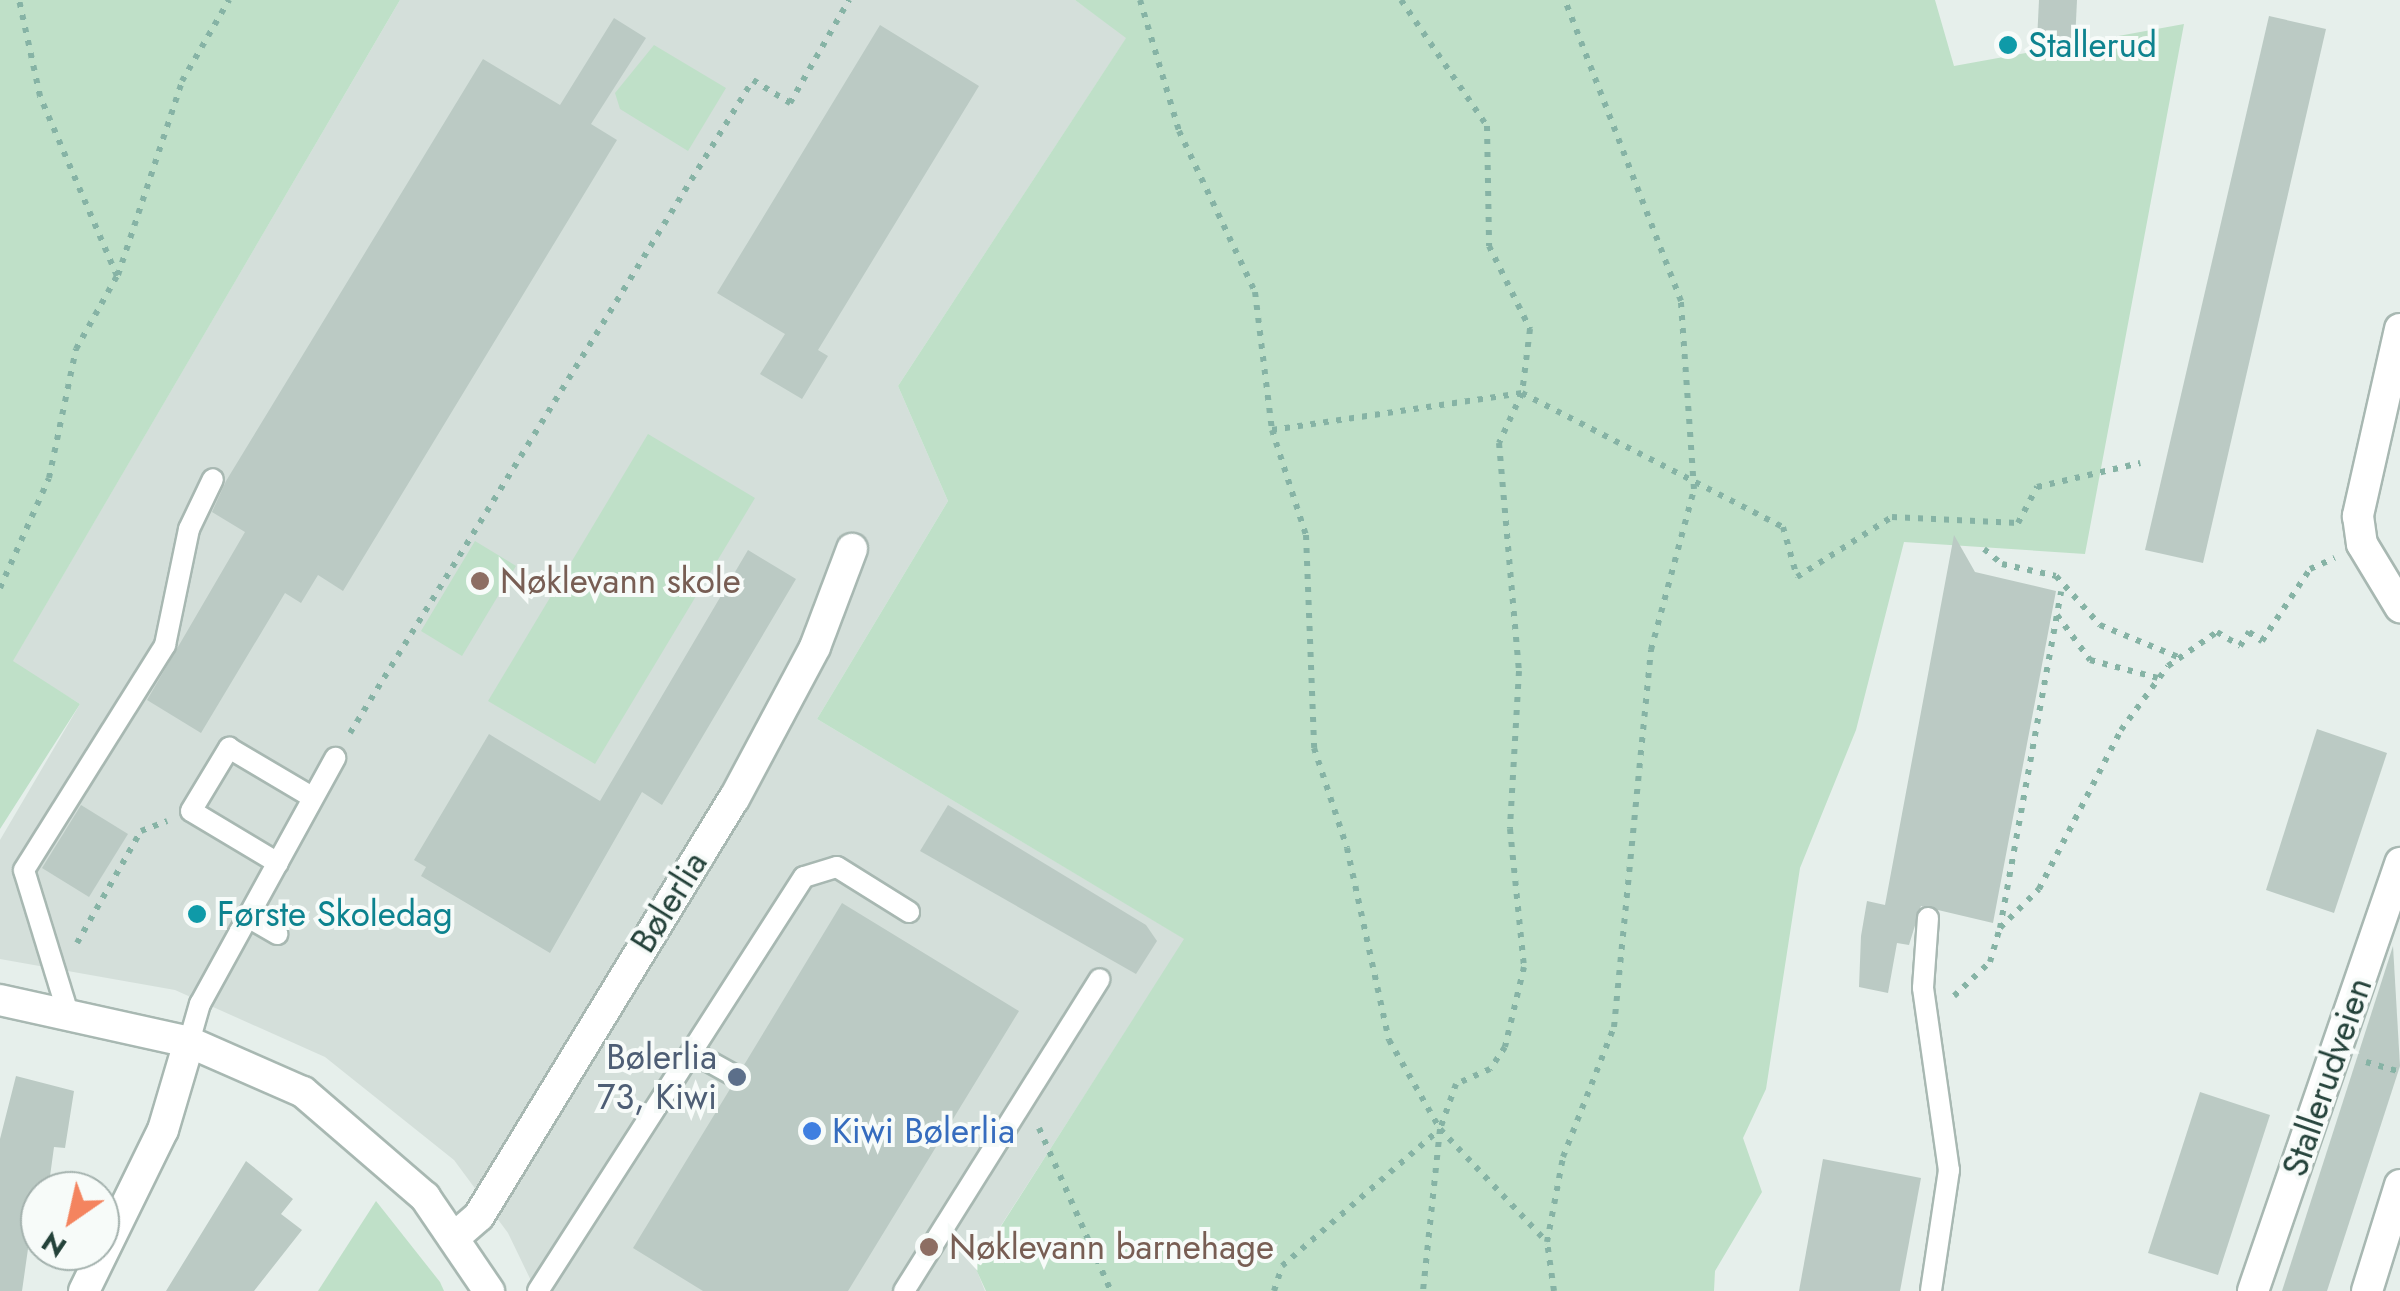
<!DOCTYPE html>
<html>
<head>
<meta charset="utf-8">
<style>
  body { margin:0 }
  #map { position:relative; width:2400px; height:1291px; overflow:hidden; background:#e6efeb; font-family:Jost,sans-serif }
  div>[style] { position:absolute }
  .built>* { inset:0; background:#d4dfda }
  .green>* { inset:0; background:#bfe0c8 }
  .building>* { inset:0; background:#bbcac4 }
  .path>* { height:6px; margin-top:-3px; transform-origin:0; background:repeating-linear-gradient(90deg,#86b3a5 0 5px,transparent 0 13px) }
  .roads { filter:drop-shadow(2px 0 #a8b8b2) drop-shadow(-2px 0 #a8b8b2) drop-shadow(0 2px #a8b8b2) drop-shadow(0 -2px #a8b8b2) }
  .lane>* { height:20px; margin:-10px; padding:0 10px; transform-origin:10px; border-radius:10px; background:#fff }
  .street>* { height:30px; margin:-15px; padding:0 15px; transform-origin:15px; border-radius:15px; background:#fff }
  .secondary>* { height:30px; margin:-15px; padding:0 15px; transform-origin:15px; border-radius:15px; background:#fff }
  .dots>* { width:28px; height:28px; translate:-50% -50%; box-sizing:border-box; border:5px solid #f7fbf9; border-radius:50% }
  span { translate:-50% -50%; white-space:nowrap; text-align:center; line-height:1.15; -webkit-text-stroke:8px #f7fbf9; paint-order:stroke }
  .culture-label { font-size:35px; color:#0d838f }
  .left { translate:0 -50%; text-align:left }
  .education-label { font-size:35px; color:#785e54 }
  .street-label { font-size:35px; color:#24423a }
  .service-label { font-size:35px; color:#4e5e75 }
  .right { translate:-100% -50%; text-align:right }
  .shop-label { font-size:35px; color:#366cbe }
  .north { position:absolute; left:20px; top:1171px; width:100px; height:100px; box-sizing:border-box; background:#f7fbf9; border:2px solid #a3b1ad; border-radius:50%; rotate:214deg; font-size:28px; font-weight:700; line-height:40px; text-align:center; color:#24423a }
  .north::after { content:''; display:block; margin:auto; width:35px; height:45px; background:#f4845f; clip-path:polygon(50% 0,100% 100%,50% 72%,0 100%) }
</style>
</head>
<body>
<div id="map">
  <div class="built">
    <i style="clip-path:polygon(400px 0,1075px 0,1127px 37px,898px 386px,948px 501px,817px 719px,1185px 939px,975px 1266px,985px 1291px,536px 1291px,508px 1233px,454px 1160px,325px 1057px,175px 990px,0 959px,0 840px,80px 704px,12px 662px)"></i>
  </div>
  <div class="green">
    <i style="clip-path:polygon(0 0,400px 0,13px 661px,80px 704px,0 829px)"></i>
    <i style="clip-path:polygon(1075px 0,1935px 0,1954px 66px,2184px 24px,2085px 554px,1904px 542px,1856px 730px,1800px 868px,1766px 1089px,1743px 1138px,1762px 1192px,1715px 1271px,1714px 1291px,986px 1291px,975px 1267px,1184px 939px,817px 719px,948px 501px,898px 386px,1126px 38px)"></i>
    <i style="clip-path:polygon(654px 45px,726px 88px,688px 151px,620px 109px,615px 93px)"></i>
    <i style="clip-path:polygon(648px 434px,755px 498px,595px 764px,488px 701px)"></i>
    <i style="clip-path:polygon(475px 541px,516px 566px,462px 656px,421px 631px)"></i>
    <i style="clip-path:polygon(376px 1201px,440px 1282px,444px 1291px,318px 1291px)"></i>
  </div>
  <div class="building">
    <i style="clip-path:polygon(2039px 0,2077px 0,2075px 42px,2037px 41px)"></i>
    <i style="clip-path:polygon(2269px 16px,2326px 29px,2203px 563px,2145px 550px)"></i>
    <i style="clip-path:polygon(614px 18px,646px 38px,591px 124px,617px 140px,343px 591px,318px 575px,301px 603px,285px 593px,201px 733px,147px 700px,245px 532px,212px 512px,226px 481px,483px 59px,560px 105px)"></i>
    <i style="clip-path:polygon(880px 25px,979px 86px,818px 350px,828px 356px,802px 399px,760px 374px,785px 334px,717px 293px)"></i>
    <i style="clip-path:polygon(1954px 535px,1975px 572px,2056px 591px,1993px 923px,1921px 906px,1909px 945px,1897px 943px,1888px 993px,1859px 987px,1861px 936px,1867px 901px,1885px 905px)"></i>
    <i style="clip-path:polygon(748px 550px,796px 579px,662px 805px,642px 792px,550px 953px,421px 876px,426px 867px,414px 860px,489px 734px,600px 801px)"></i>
    <i style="clip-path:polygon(2317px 729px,2387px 753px,2334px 913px,2266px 890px)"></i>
    <i style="clip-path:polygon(81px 805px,128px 834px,89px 897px,42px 868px)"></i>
    <i style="clip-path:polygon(948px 805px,1146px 925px,1157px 941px,1136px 974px,920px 851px)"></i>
    <i style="clip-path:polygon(842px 903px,1019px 1011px,848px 1291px,703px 1291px,633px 1248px,730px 1089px,748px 1084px,744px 1065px)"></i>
    <i style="clip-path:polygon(2393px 946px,2400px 1066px,2327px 1291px,2282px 1291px)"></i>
    <i style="clip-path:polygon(16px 1076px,74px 1091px,65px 1148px,54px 1147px,48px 1191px,35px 1200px,22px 1291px,0 1291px,0 1139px)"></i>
    <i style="clip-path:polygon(2200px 1092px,2270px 1115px,2218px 1275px,2148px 1253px)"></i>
    <i style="clip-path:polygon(1823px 1159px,1921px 1178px,1900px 1291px,1799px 1291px)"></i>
    <i style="clip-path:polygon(246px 1161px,293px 1199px,281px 1214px,302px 1230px,254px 1291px,166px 1291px)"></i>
  </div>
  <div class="path">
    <i style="left:1140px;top:0;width:137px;rotate:73.4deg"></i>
    <i style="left:1179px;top:131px;width:178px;rotate:64.7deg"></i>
    <i style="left:1255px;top:292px;width:139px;rotate:83deg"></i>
    <i style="left:1272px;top:430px;width:110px;rotate:72.1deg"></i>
    <i style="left:1306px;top:535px;width:213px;rotate:87.8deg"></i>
    <i style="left:1314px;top:748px;width:105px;rotate:71.7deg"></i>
    <i style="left:1347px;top:848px;width:197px;rotate:77.7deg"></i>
    <i style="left:1389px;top:1040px;width:103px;rotate:60.2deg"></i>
    <i style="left:1440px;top:1129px;width:156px;rotate:46.6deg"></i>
    <i style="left:1401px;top:0;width:153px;rotate:55.7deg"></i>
    <i style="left:1487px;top:126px;width:120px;rotate:89deg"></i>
    <i style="left:1489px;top:246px;width:93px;rotate:63.7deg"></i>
    <i style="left:1530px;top:329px;width:64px;rotate:97.1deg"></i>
    <i style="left:1522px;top:393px;width:55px;rotate:114.7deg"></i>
    <i style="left:1499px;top:443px;width:229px;rotate:85deg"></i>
    <i style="left:1519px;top:671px;width:158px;rotate:93.3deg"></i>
    <i style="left:1510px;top:829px;width:139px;rotate:84.2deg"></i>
    <i style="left:1524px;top:967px;width:82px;rotate:103.4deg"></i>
    <i style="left:1505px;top:1047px;width:27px;rotate:124deg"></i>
    <i style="left:1490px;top:1069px;width:37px;rotate:156deg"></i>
    <i style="left:1456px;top:1084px;width:48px;rotate:109.6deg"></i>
    <i style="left:1440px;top:1129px;width:163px;rotate:96deg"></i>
    <i style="left:118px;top:275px;width:204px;rotate:-71.7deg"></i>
    <i style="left:182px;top:81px;width:94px;rotate:-59.9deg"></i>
    <i style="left:1272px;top:430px;width:253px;rotate:-8.4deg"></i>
    <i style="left:1522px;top:393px;width:293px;rotate:27.2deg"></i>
    <i style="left:1783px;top:527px;width:52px;rotate:74.4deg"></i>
    <i style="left:1797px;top:577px;width:112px;rotate:-32.3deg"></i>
    <i style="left:1892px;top:517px;width:126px;rotate:2.7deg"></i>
    <i style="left:2018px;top:523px;width:41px;rotate:-62.2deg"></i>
    <i style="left:2037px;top:487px;width:106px;rotate:-13.1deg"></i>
    <i style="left:1984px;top:549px;width:23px;rotate:40deg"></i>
    <i style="left:2002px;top:564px;width:55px;rotate:12.5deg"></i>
    <i style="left:2056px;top:576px;width:66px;rotate:48.1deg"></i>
    <i style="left:2100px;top:625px;width:84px;rotate:22.3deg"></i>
    <i style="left:0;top:588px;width:120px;rotate:-66deg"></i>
    <i style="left:49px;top:478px;width:132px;rotate:-78.2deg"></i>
    <i style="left:76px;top:349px;width:84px;rotate:-60.7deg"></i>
    <i style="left:117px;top:276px;width:196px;rotate:-113.2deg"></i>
    <i style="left:40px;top:96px;width:98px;rotate:-102.3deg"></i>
    <i style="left:2057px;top:615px;width:56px;rotate:53.7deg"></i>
    <i style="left:2090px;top:660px;width:70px;rotate:14.8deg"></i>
    <i style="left:350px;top:733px;width:767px;rotate:-58.32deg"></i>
    <i style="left:753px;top:80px;width:44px;rotate:31.9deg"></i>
    <i style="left:790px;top:103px;width:119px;rotate:-60.2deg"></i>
    <i style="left:2000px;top:928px;width:55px;rotate:-45deg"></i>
    <i style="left:2039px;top:889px;width:179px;rotate:-62.7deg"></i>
    <i style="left:2121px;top:730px;width:79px;rotate:-53.7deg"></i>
    <i style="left:2168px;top:666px;width:60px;rotate:-34.8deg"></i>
    <i style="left:2217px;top:632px;width:27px;rotate:31deg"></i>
    <i style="left:2240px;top:646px;width:17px;rotate:-57deg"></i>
    <i style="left:2249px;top:632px;width:16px;rotate:35deg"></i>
    <i style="left:2262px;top:641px;width:87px;rotate:-56.3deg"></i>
    <i style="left:2310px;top:569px;width:27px;rotate:-24deg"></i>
    <i style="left:77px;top:943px;width:129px;rotate:-60.3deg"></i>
    <i style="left:141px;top:831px;width:28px;rotate:-21deg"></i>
    <i style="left:1954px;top:996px;width:50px;rotate:-43.4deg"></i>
    <i style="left:1990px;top:962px;width:35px;rotate:-74deg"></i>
    <i style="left:2000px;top:928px;width:342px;rotate:-79.7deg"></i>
    <i style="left:2366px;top:1062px;width:35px;rotate:16deg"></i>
    <i style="left:1039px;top:1128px;width:178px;rotate:66.2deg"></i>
    <i style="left:1274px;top:1291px;width:26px;rotate:-72deg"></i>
    <i style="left:1282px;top:1266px;width:208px;rotate:-40.9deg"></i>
    <i style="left:1554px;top:1291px;width:49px;rotate:-98.1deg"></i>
    <i style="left:1547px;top:1242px;width:86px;rotate:-79.3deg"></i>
    <i style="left:1563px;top:1157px;width:140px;rotate:-68.6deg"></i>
    <i style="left:1614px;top:1027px;width:379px;rotate:-84.4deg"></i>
    <i style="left:1651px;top:650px;width:167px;rotate:-75deg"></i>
    <i style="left:1694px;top:489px;width:188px;rotate:-94deg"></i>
    <i style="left:1681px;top:301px;width:323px;rotate:-111.1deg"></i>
  </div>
  <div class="roads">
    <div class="lane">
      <i style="left:278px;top:863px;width:101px;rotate:-149.1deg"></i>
      <i style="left:191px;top:811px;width:74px;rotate:-58.9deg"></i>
      <i style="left:229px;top:748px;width:96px;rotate:30.6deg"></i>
      <i style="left:248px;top:917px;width:34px;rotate:30deg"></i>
      <i style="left:1928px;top:918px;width:70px;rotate:94.1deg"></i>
      <i style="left:1923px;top:988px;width:184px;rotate:81.9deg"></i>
      <i style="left:1949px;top:1170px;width:122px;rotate:98.5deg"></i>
      <i style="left:67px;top:1010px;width:146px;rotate:-107.1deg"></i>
      <i style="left:24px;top:870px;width:266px;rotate:-57.9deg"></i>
      <i style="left:165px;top:645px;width:118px;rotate:-78.3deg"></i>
      <i style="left:189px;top:529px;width:55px;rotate:-64.4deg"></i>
      <i style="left:189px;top:1042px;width:40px;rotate:-74deg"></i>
      <i style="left:200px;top:1004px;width:281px;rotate:-61.2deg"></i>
      <i style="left:692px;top:1052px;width:51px;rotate:29.1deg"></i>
      <i style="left:538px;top:1291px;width:492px;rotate:-57.3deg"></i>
      <i style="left:804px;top:877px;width:34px;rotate:-17deg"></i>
      <i style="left:837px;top:867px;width:85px;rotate:32deg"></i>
      <i style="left:904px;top:1291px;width:368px;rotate:-57.9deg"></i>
    </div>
    <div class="street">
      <i style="left:2400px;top:329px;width:192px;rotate:102.7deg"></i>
      <i style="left:2358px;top:516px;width:28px;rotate:82deg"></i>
      <i style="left:2362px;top:544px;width:74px;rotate:58.9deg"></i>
      <i style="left:456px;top:1236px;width:30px;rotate:-41deg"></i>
      <i style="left:479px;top:1216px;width:489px;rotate:-58.6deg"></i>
      <i style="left:734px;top:799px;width:172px;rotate:-61.9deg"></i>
      <i style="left:815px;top:647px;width:105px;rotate:-69.3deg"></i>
      <i style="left:84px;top:1291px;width:179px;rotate:-63.9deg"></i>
      <i style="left:163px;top:1130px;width:92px;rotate:-73.5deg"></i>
      <i style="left:2253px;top:1291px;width:453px;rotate:-71deg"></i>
      <i style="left:2367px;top:1291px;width:111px;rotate:-72.7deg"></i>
    </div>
    <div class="secondary">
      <i style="left:0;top:1000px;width:194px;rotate:12.5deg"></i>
      <i style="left:189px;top:1042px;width:124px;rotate:23.7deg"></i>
      <i style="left:303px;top:1092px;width:161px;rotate:40.7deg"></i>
      <i style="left:425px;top:1197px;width:114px;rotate:55.8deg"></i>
    </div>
  </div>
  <div class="dots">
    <i style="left:2008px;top:45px;background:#0f9aa8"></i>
    <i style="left:480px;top:581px;background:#8d6e63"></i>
    <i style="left:197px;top:914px;background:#0f9aa8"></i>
    <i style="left:737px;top:1077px;background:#5c6f8a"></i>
    <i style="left:812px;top:1131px;background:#3f7fe0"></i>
    <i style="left:929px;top:1247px;background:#8d6e63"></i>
  </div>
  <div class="culture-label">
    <span class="left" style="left:2028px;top:45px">Stallerud</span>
    <span class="left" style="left:217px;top:914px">Første Skoledag</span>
  </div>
  <div class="education-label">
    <span class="left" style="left:500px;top:581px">Nøklevann skole</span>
    <span class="left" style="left:949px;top:1247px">Nøklevann barnehage</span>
  </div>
  <div class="street-label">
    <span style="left:669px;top:902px;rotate:-58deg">Bølerlia</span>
    <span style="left:2327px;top:1077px;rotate:-71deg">Stallerudveien</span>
  </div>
  <div class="service-label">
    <span class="right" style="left:717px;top:1077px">Bølerlia<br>73, Kiwi</span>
  </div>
  <div class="shop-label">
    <span class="left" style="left:832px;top:1131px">Kiwi Bølerlia</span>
  </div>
  <div class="north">N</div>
</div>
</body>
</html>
